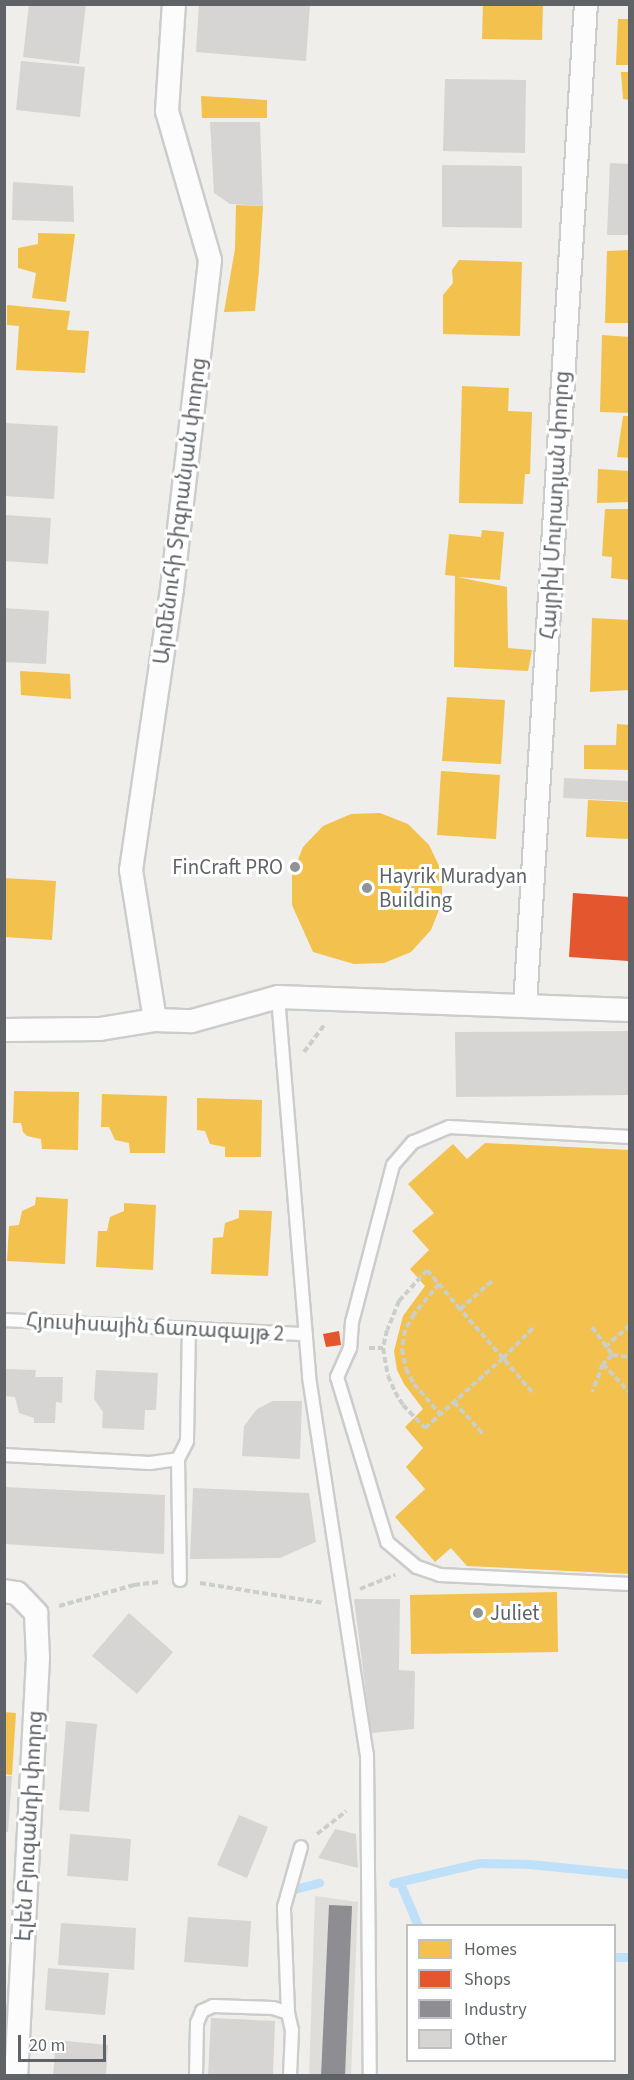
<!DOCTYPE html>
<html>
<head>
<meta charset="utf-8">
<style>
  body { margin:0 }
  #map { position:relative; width:634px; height:2080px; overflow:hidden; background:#efeeea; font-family:"Source Sans 3","Noto Sans Armenian",sans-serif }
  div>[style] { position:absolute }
  .industrial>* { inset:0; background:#dfddda }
  .homes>* { inset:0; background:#f2c14e }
  .shops>* { inset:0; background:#e4572e }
  .industry>* { inset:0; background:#8d8d92 }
  .stream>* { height:9px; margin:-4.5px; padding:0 4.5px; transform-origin:4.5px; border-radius:4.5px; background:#bfe0f9 }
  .building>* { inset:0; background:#d6d5d3 }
  .path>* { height:4px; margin-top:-2px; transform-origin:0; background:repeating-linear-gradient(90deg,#cacfcc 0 6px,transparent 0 9px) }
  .roads { filter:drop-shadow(2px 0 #cbcccc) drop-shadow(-2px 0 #cbcccc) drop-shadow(0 2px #cbcccc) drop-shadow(0 -2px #cbcccc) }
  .service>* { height:12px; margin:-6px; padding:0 6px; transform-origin:6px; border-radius:6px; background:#fdfcfc }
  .minor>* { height:22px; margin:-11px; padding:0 11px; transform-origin:11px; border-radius:11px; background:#fdfcfc }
  .dots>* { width:16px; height:16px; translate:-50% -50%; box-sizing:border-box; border:3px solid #fff; border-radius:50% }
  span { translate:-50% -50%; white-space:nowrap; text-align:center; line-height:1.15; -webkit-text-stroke:6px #fff; paint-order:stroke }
  .street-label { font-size:21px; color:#5f6368 }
  .poi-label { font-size:21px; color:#5f6368 }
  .right { translate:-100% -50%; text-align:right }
  .left { translate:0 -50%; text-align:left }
  .frame { position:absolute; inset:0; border:6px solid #5f6368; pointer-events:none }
  .legend { position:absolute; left:406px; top:1924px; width:210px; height:138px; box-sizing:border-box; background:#fff; border:2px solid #bfc1c3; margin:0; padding:8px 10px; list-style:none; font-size:18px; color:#5f6368 }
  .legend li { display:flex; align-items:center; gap:12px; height:30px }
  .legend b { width:30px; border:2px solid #bfc1c3 }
  .scale { position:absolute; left:18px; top:2035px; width:88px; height:27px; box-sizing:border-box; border:3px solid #5f6368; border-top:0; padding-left:8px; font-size:18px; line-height:21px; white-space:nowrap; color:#5f6368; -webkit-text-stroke:4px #fff; paint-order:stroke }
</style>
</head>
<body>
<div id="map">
  <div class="industrial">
    <i style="clip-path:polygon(315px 1896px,358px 1902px,351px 2075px,309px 2076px)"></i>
  </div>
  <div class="homes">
    <i style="clip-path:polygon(483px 4px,543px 4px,542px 40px,482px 39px)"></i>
    <i style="clip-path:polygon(618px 19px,630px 19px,630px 65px,616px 65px)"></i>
    <i style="clip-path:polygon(621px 72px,630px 72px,630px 100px,623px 99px)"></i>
    <i style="clip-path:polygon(201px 96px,267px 100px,267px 118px,202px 118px)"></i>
    <i style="clip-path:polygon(236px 205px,263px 206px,259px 270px,255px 311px,224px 312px,235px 249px)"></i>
    <i style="clip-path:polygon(38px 233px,75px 234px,66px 302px,32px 298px,36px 273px,18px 268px,18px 248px,38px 244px)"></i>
    <i style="clip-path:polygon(630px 250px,630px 323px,605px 323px,607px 251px)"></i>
    <i style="clip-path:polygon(459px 260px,522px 262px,520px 336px,443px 334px,443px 295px,453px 283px,452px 270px)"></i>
    <i style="clip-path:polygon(7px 305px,70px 311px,67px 330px,89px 331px,85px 373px,16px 370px,19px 326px,7px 325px)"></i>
    <i style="clip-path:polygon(602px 335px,630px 337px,630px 413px,600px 412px)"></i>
    <i style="clip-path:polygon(462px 386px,509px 388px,508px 411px,532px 412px,530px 474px,525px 474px,523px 504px,459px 503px)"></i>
    <i style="clip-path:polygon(623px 416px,630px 416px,630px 458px,617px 457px)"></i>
    <i style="clip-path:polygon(598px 469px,630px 471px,630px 502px,597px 503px)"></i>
    <i style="clip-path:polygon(605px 509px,630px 509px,630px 580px,611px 578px,612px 557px,602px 556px)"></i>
    <i style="clip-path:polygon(482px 530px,504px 532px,500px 580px,457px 577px,507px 587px,508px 648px,532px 650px,528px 671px,454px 667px,455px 576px,445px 575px,449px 534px,481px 537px)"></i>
    <i style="clip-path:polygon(592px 618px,630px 620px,630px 690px,590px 692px)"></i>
    <i style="clip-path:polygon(20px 671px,70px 674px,71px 699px,21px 695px)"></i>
    <i style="clip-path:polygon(447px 697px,505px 700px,501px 764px,442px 761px)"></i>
    <i style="clip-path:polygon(617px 724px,630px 725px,630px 770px,584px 769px,584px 745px,616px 745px)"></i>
    <i style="clip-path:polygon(441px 771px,500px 775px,496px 839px,437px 835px)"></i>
    <i style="clip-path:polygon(588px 800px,630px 802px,630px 839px,586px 837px)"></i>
    <i style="clip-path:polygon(380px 813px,408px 824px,429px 845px,442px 872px,442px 902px,431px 930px,411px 952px,384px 963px,354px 964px,313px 952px,292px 905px,292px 875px,303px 847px,323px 826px,351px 814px)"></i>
    <i style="clip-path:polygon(4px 878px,56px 881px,52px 940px,4px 937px)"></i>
    <i style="clip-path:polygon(14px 1091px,79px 1092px,78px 1150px,42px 1149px,41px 1139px,27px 1136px,23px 1132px,21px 1123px,13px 1123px)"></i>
    <i style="clip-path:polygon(102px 1094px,167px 1096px,165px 1153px,130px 1153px,129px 1143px,115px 1140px,109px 1127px,101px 1127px)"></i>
    <i style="clip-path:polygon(197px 1098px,262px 1100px,261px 1157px,225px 1157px,225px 1147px,210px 1144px,205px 1131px,197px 1130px)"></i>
    <i style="clip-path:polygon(485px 1143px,630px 1150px,630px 1574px,467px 1566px,451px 1548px,435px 1562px,395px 1517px,425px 1489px,406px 1467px,423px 1448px,405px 1427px,423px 1409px,404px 1384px,397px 1370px,394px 1351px,403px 1316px,425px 1286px,410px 1269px,429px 1250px,412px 1231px,434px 1213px,408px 1184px,453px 1144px,467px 1159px)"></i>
    <i style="clip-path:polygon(36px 1197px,68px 1199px,65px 1264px,7px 1261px,9px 1226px,19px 1225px,22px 1211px,35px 1205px)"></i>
    <i style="clip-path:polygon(124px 1203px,156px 1205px,153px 1270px,96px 1267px,98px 1231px,107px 1231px,110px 1217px,124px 1211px)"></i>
    <i style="clip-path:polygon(239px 1210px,272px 1211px,268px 1276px,211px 1274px,213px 1238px,223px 1237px,225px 1223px,239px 1218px)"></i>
    <i style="clip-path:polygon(557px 1592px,558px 1652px,411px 1654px,410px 1595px)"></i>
    <i style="clip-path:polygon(4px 1712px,16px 1713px,12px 1775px,4px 1774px)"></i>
  </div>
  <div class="shops">
    <i style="clip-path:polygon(573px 893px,630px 897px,628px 961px,569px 957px)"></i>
    <i style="clip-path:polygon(339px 1331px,341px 1345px,326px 1347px,323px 1334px)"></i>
  </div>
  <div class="industry">
    <i style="clip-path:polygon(329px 1905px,352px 1906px,345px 2076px,321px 2076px)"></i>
  </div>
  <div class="stream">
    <i style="left:393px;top:1883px;width:88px;rotate:-13.1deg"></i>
    <i style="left:479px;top:1863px;width:50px;rotate:1.1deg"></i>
    <i style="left:529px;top:1864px;width:101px;rotate:5.7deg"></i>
    <i style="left:400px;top:1883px;width:47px;rotate:67.3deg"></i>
    <i style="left:290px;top:1890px;width:30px;rotate:-14deg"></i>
    <i style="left:614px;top:1957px;width:16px"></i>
  </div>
  <div class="building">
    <i style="clip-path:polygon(29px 4px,86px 4px,79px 64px,23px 57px)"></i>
    <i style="clip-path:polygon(199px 4px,310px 4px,306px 61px,196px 52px)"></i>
    <i style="clip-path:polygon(21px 61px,85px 67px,80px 117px,16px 110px)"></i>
    <i style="clip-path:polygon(445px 79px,526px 80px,525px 153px,443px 151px)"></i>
    <i style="clip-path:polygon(210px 122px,260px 122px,263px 206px,230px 204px,214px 193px)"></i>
    <i style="clip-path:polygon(610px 163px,630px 164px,630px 235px,607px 235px)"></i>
    <i style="clip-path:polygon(442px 165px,522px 166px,522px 228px,442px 227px)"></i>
    <i style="clip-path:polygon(13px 182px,73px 186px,74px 222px,12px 220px)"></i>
    <i style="clip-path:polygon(4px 423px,58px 426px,54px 499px,4px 496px)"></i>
    <i style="clip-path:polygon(5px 515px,51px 518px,48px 564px,4px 561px)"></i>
    <i style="clip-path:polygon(4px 608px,49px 611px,46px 664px,4px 662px)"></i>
    <i style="clip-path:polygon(564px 778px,630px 781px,630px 801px,563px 798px)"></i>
    <i style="clip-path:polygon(630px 1031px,630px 1095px,456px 1097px,455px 1032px)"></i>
    <i style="clip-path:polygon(4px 1369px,36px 1370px,35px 1377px,63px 1377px,62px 1403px,56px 1402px,55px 1423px,34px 1423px,34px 1418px,19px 1413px,15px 1397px,4px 1396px)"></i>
    <i style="clip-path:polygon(96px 1370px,158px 1373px,156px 1410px,145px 1410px,144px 1430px,102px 1428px,103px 1412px,94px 1399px)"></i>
    <i style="clip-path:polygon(273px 1401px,302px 1401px,300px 1459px,242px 1456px,244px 1426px,257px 1409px)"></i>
    <i style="clip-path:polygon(4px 1487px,165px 1495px,164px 1554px,4px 1544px)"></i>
    <i style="clip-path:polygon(193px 1488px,309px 1493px,316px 1542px,280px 1558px,190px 1559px)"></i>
    <i style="clip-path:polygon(354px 1599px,400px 1599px,399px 1670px,415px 1671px,414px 1729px,371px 1733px)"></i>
    <i style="clip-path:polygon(129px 1613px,173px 1652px,137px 1694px,92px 1656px)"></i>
    <i style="clip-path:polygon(66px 1721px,97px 1724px,89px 1812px,59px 1810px)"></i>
    <i style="clip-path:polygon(4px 1776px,12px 1776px,8px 1832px,4px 1832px)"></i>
    <i style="clip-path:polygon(239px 1815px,268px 1827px,247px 1878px,217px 1865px)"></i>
    <i style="clip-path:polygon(335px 1829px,356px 1834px,358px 1868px,318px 1858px)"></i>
    <i style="clip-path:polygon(70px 1834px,131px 1839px,128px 1881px,67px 1876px)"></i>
    <i style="clip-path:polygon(188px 1917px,251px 1921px,248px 1967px,184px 1962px)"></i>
    <i style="clip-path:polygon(61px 1923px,136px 1928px,134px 1970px,58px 1965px)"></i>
    <i style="clip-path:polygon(48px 1968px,109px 1973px,105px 2015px,45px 2010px)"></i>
    <i style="clip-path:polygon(211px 2018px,275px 2021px,273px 2076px,208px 2076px)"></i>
    <i style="clip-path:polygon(56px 2040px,108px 2045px,106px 2076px,53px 2076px)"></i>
  </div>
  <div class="path">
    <i style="left:304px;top:1052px;width:35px;rotate:-53deg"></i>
    <i style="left:439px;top:1284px;width:39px;rotate:130deg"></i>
    <i style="left:414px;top:1314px;width:18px;rotate:119deg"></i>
    <i style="left:405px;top:1330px;width:19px;rotate:99deg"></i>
    <i style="left:402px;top:1349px;width:20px;rotate:79deg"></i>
    <i style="left:406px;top:1369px;width:17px;rotate:62deg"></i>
    <i style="left:414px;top:1384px;width:40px;rotate:49deg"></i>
    <i style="left:460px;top:1309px;width:44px;rotate:-41.3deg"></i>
    <i style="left:592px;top:1327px;width:34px;rotate:54deg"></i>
    <i style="left:612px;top:1355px;width:13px;rotate:135deg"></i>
    <i style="left:603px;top:1364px;width:30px;rotate:111deg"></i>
    <i style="left:605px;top:1347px;width:33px;rotate:-41deg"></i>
    <i style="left:369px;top:1348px;width:14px"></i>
    <i style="left:612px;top:1355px;width:18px;rotate:6deg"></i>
    <i style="left:603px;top:1364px;width:40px;rotate:47deg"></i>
    <i style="left:532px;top:1392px;width:45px;rotate:-130.5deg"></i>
    <i style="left:503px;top:1358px;width:65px;rotate:-131.3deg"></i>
    <i style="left:460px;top:1309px;width:51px;rotate:-130.2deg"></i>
    <i style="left:427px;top:1270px;width:42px;rotate:132.1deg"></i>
    <i style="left:399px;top:1301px;width:31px;rotate:112deg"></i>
    <i style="left:387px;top:1330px;width:18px;rotate:103deg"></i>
    <i style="left:383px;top:1348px;width:28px;rotate:80deg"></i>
    <i style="left:388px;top:1376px;width:17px;rotate:66deg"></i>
    <i style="left:395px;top:1392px;width:15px;rotate:58deg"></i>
    <i style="left:403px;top:1405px;width:32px;rotate:46deg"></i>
    <i style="left:425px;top:1428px;width:105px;rotate:-41.9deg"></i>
    <i style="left:503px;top:1358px;width:45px;rotate:-45deg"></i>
    <i style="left:454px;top:1402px;width:45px;rotate:47.7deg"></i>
    <i style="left:200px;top:1583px;width:125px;rotate:9.2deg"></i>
    <i style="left:360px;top:1589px;width:38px;rotate:-22deg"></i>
    <i style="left:59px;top:1606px;width:78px;rotate:-15.6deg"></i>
    <i style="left:134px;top:1585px;width:26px;rotate:-7deg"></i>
    <i style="left:317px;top:1834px;width:37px;rotate:-38deg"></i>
  </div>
  <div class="roads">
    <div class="service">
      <i style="left:278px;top:997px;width:381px;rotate:85.3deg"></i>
      <i style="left:309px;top:1377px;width:382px;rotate:81.3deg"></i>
      <i style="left:367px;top:1755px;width:321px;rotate:89.5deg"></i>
      <i style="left:630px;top:1137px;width:181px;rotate:-176.8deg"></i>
      <i style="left:449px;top:1127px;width:39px;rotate:157deg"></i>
      <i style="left:413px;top:1142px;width:30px;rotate:131deg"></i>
      <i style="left:393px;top:1165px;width:162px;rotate:104.6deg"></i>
      <i style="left:352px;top:1322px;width:26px;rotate:94deg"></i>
      <i style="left:350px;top:1348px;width:32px;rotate:114deg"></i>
      <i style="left:337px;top:1377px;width:172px;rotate:73.1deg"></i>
      <i style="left:387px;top:1542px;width:39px;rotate:40deg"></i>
      <i style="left:417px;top:1567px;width:24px;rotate:19deg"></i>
      <i style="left:440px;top:1575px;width:190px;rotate:2.7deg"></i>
      <i style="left:4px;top:1320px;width:302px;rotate:2.7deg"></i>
      <i style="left:4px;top:1455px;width:146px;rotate:3.1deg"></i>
      <i style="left:150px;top:1463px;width:28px;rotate:-8deg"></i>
      <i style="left:178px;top:1459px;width:20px;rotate:-63deg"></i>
      <i style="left:187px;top:1441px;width:112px;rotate:-89deg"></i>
      <i style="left:178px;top:1459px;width:121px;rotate:89.1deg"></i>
      <i style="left:288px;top:2013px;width:106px;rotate:-92.2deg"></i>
      <i style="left:284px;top:1907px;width:62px;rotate:-74.2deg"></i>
      <i style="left:196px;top:2076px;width:53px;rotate:-88.9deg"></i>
      <i style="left:197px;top:2023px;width:13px;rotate:-67deg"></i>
      <i style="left:202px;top:2011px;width:12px;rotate:-24deg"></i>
      <i style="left:213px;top:2006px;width:60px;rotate:1.9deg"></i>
      <i style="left:273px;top:2008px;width:16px;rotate:18deg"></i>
      <i style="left:288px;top:2013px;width:17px;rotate:77deg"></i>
      <i style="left:292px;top:2030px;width:46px;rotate:92.5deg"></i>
    </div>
    <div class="minor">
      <i style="left:525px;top:1006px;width:1004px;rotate:-86.52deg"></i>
      <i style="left:155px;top:1020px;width:152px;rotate:-99.1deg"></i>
      <i style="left:131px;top:870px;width:284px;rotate:-81.7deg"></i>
      <i style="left:172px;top:589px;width:331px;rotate:-83.4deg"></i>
      <i style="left:210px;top:260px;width:155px;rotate:-106.1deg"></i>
      <i style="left:167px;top:111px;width:107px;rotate:-86.3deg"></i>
      <i style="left:4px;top:1030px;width:96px;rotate:-0.6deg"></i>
      <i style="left:100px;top:1029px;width:56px;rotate:-9.3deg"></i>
      <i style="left:155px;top:1020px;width:37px;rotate:2deg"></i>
      <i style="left:192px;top:1021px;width:89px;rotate:-15.6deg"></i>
      <i style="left:278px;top:997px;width:352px;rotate:2.1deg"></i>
      <i style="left:4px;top:1591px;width:13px;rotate:9deg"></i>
      <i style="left:17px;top:1593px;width:28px;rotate:46deg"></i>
      <i style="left:36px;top:1613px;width:45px;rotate:87.5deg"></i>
      <i style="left:38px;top:1658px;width:419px;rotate:93deg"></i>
    </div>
  </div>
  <div class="dots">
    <i style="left:295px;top:867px;background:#919496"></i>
    <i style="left:367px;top:888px;background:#919496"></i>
    <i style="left:478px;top:1613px;background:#919496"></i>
  </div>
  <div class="street-label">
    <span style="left:555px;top:505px;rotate:-87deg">Հայրիկ Մուրադյան փողոց</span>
    <span style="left:180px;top:511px;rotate:-83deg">Արմենուհի Տիգրանյան փողոց</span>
    <span style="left:155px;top:1327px;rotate:3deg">Հյուսիսային ճառագայթ 2</span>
    <span style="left:29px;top:1826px;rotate:-87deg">Էլեն Բյուզանդի փողոց</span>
  </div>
  <div class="poi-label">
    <span class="right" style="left:283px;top:867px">FinCraft PRO</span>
    <span class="left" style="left:379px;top:888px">Hayrik Muradyan<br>Building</span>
    <span class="left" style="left:490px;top:1613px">Juliet</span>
  </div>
  <div class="frame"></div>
  <ul class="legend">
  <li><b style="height:16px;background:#f2c14e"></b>Homes</li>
  <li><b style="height:16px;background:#e4572e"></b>Shops</li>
  <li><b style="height:16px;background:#8d8d92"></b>Industry</li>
  <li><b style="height:16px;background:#d6d5d3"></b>Other</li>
  </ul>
  <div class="scale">20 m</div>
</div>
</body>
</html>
